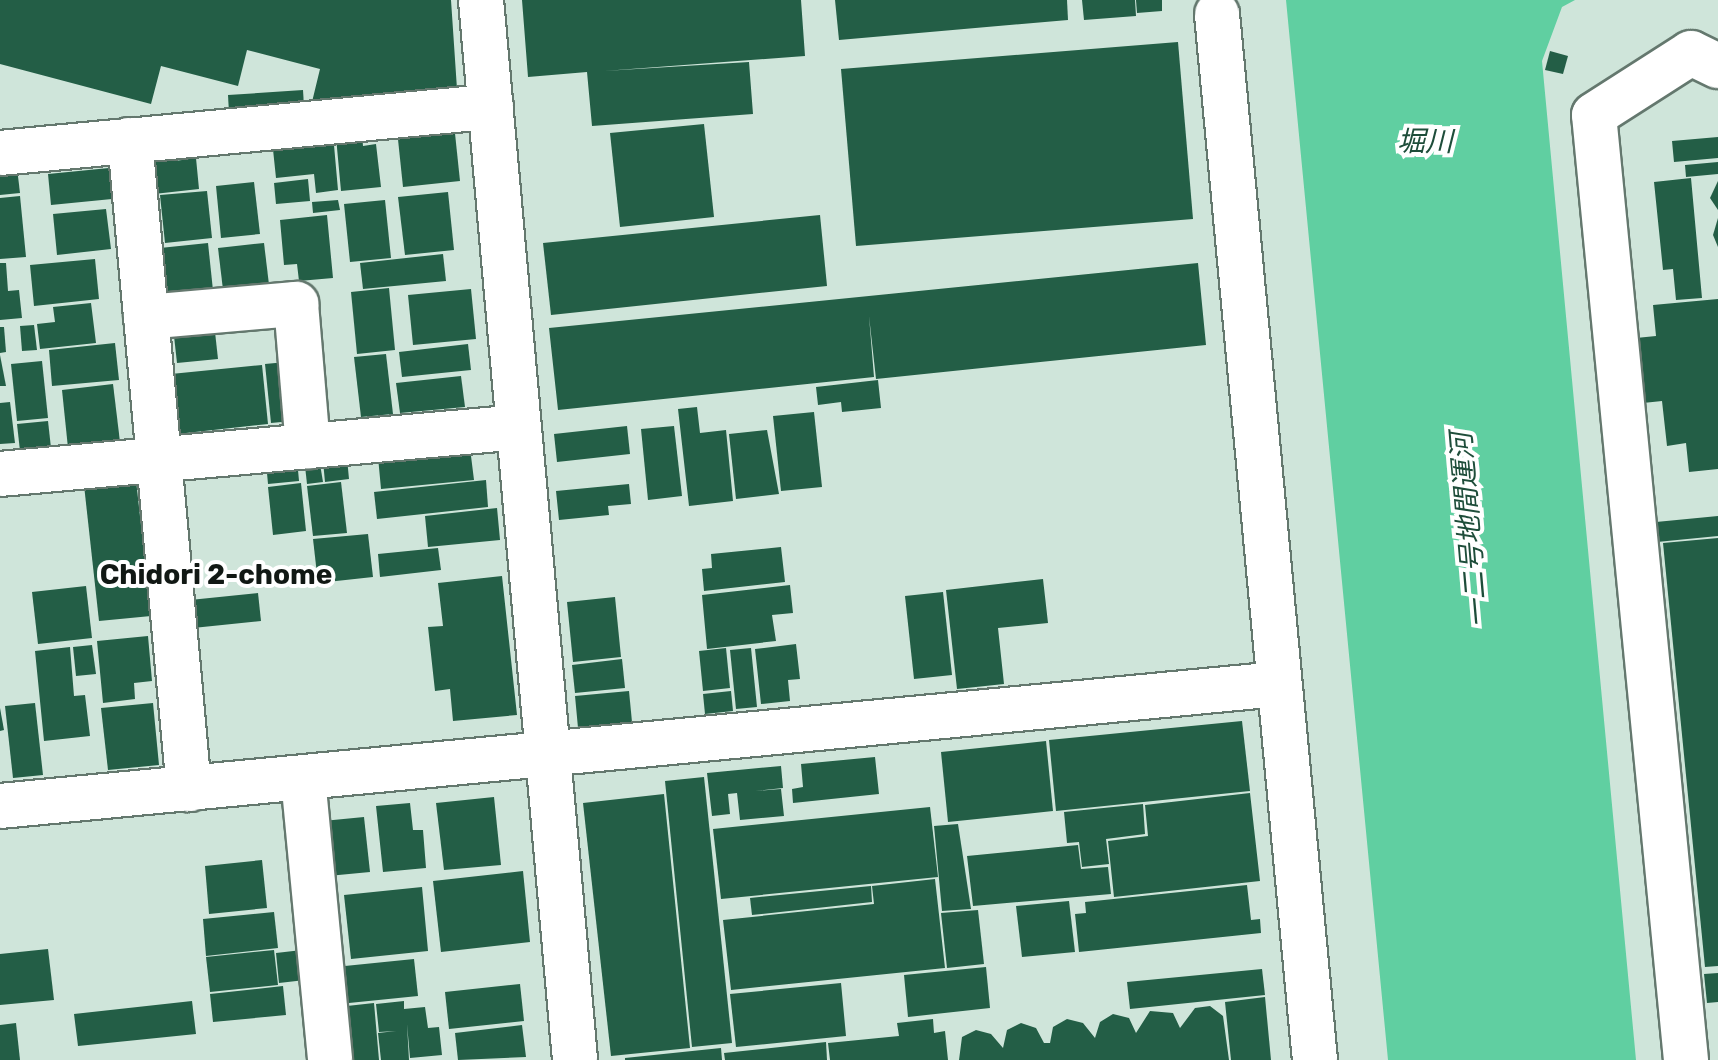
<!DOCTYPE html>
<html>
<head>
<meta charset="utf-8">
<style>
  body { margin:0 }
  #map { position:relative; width:1718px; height:1060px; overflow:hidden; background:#cfe5da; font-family:Rubik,"Noto Sans JP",sans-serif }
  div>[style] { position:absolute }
  .water>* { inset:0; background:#60cfa1 }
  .building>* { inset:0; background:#235e46 }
  .roads { filter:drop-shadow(2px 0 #64786e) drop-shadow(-2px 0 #64786e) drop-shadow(0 2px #64786e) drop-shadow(0 -2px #64786e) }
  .street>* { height:44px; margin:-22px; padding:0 22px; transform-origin:22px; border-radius:22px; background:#fff }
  span { translate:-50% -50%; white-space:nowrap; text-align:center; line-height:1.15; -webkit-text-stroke:8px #fff; paint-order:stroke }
  .water-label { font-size:28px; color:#1e4d3a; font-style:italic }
  .neighbourhood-label { font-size:28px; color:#111814; font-weight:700 }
</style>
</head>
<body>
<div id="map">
  <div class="water">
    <i style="clip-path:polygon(1286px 0,1575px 0,1562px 7px,1542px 61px,1636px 1060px,1388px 1060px)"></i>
  </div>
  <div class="building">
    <i style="clip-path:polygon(0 0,451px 0,457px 89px,312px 102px,320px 69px,247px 50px,238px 86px,161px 66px,151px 104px,0 64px)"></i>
    <i style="clip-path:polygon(522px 0,801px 0,805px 56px,604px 71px,749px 62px,753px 114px,592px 126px,587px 72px,528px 77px)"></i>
    <i style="clip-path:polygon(835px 0,1067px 0,1068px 20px,839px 40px)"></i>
    <i style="clip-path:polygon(1082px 0,1135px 0,1136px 16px,1084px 20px)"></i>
    <i style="clip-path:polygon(1136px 0,1162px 0,1162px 11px,1137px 13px)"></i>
    <i style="clip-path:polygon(1178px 42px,1193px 219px,856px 246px,841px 69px)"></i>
    <i style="clip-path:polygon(1550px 51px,1568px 56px,1563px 74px,1545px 70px)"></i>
    <i style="clip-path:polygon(303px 90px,304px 107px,229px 113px,228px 95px)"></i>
    <i style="clip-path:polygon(454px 124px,460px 181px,403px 187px,397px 130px)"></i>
    <i style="clip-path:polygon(704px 124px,714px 217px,620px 227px,610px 133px)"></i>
    <i style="clip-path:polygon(333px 134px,338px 190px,316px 193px,314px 174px,276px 178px,272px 140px)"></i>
    <i style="clip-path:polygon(362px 134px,363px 146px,376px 144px,381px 187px,341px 191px,336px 137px)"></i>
    <i style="clip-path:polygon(1718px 137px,1718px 158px,1674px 162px,1672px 141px)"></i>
    <i style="clip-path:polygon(173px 148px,175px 161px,196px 158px,199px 189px,154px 194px,150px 150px)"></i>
    <i style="clip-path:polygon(1718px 162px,1718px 174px,1686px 177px,1685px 165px)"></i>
    <i style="clip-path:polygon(17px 168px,20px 193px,0 195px,0 169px)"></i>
    <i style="clip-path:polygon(109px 168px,112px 199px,51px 205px,48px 174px)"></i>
    <i style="clip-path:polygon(1691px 178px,1702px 298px,1676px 300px,1673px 269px,1663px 270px,1654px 182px)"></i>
    <i style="clip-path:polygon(308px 179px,310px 201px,276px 204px,274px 183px)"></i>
    <i style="clip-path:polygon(1718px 181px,1718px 210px,1710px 198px)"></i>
    <i style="clip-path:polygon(254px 182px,260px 234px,221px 238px,216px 186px)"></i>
    <i style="clip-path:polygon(207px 191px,212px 238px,165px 243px,160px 195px)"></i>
    <i style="clip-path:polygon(448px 192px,454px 250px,405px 255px,398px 197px)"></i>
    <i style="clip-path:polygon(20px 196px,26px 257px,0 259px,0 198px)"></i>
    <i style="clip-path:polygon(338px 200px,340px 210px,313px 213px,312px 202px)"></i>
    <i style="clip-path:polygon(385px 200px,391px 258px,350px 262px,344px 204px)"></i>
    <i style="clip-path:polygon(106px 209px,111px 249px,57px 255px,53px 214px)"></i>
    <i style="clip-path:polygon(327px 215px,333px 278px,299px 281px,297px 264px,284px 265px,280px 220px)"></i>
    <i style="clip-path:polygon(820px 215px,827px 286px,551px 315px,543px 243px)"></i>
    <i style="clip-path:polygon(1718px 218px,1718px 247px,1713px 235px)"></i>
    <i style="clip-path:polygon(208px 243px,214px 300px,167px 305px,160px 248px)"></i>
    <i style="clip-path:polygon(264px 243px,270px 293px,224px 298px,218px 248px)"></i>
    <i style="clip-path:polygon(443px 254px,446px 281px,363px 289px,360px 263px)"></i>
    <i style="clip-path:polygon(95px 259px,99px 299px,34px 306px,30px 265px)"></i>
    <i style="clip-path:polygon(0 263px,6px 263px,8px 291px,19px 290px,22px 318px,0 320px)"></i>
    <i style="clip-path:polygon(1198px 263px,1206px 345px,876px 379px,869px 316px,874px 377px,558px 410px,549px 328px)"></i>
    <i style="clip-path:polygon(389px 288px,395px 350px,357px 354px,351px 292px)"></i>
    <i style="clip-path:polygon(471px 289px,476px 339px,413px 345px,408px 295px)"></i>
    <i style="clip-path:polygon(1718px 299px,1718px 469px,1689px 472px,1686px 443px,1667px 446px,1662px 401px,1643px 403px,1636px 338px,1656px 336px,1653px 305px)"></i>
    <i style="clip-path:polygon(91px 303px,96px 343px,40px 349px,37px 324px,55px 322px,53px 307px)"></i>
    <i style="clip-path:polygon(214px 323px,218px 359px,177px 363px,173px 327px)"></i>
    <i style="clip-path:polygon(34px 325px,37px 350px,22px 351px,20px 326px)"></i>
    <i style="clip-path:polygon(0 327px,4px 327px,6px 352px,0 353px)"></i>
    <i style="clip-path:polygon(115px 343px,119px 380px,52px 386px,49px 350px)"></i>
    <i style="clip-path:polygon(468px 344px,471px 370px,402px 377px,399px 352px)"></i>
    <i style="clip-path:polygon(386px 354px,393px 414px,361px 417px,354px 357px)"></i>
    <i style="clip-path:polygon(0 355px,6px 386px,0 386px)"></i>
    <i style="clip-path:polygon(42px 361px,48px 418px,17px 421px,11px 364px)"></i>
    <i style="clip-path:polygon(286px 362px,292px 421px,271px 423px,265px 364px)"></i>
    <i style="clip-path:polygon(262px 365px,268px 424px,177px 434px,171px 374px)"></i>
    <i style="clip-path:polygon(461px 376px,465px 407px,400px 413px,396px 383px)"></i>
    <i style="clip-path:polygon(878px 380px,881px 408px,842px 412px,841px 402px,818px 405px,816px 387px)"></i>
    <i style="clip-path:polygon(113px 384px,120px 442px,68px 448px,62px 390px)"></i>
    <i style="clip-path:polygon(10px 402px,15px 443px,0 444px,0 403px)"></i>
    <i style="clip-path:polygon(697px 407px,700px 433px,726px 430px,733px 501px,689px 506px,678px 409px)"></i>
    <i style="clip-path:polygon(814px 412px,822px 487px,781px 491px,773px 416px)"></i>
    <i style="clip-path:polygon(48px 421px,51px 448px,20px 451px,17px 424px)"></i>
    <i style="clip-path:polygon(627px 426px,630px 454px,557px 462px,554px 434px)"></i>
    <i style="clip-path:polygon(674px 426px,682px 496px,648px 500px,641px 429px)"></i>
    <i style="clip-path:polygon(767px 430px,779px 494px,736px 499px,729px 434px)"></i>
    <i style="clip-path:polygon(470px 448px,474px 480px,381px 489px,378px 457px)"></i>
    <i style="clip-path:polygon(347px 458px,349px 479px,325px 482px,323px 461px)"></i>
    <i style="clip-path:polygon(320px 464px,323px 482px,307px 484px,305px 466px)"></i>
    <i style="clip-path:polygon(298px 470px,299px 481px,268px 484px,267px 473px)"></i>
    <i style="clip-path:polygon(136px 480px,151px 616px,99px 621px,84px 485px)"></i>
    <i style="clip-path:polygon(486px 480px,488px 507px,377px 519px,374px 492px)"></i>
    <i style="clip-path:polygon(341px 482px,347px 533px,313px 536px,307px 486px)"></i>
    <i style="clip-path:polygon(301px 483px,306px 531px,273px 535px,268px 487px)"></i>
    <i style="clip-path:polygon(629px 484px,631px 504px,608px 506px,609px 515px,559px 520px,556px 491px)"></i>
    <i style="clip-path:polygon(497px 508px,500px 540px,428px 547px,425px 516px)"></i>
    <i style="clip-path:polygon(1718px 516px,1718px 536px,1657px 542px,1656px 522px)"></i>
    <i style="clip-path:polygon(368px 534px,373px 577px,318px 583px,313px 539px)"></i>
    <i style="clip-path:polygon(1718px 538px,1718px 966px,1705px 967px,1663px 543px)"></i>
    <i style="clip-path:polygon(781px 547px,785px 582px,704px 591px,702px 569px,712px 568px,711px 554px)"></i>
    <i style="clip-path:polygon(438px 548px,441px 570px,380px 577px,378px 554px)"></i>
    <i style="clip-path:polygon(502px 576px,517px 715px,453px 721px,450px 689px,435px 691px,428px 627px,443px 626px,438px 583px)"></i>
    <i style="clip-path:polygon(1043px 579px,1048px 623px,998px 628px,1004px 684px,957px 689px,946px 590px)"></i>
    <i style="clip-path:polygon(790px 585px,793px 613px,772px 615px,776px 641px,707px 649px,702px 595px)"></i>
    <i style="clip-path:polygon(86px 586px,92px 638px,38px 644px,32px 592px)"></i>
    <i style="clip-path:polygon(943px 592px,952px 675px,914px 679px,905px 596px)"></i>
    <i style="clip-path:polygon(258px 593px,261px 621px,193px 628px,190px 600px)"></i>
    <i style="clip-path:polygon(615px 597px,621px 657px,573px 662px,567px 602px)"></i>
    <i style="clip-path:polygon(148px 636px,152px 681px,134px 683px,135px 699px,103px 703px,97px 641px)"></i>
    <i style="clip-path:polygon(796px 644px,800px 679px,788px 680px,790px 701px,761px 704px,755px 649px)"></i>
    <i style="clip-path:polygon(92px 645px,96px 674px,76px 676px,73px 647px)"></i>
    <i style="clip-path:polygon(70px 647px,74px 696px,85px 695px,90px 736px,44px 741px,35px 651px)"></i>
    <i style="clip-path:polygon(726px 648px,730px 688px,703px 691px,699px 651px)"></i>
    <i style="clip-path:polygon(751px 648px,757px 707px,736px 709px,730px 650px)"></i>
    <i style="clip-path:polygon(622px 659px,625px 688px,575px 693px,572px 665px)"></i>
    <i style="clip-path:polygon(629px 691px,632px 722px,578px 728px,575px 696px)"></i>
    <i style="clip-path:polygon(731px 691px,733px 711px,705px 714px,703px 694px)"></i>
    <i style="clip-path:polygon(35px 703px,43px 775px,13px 778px,5px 706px)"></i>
    <i style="clip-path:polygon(153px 703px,159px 765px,108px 770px,101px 708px)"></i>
    <i style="clip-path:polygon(0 708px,4px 730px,0 731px)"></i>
    <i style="clip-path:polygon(1242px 721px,1250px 791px,1056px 811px,1049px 740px)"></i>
    <i style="clip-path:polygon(1046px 741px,1053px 811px,948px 822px,941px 752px)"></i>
    <i style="clip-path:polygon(875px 757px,879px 794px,793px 803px,792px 789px,803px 787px,801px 764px)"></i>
    <i style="clip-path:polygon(781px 766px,783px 788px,755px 791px,781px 789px,784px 816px,740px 820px,737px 793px,728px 794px,730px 814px,712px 816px,707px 773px)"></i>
    <i style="clip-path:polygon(704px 777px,732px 1043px,692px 1047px,665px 781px)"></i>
    <i style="clip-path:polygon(1250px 793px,1260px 881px,1114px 897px,1108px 841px,1148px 836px,1145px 805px)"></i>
    <i style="clip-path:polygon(664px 794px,690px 1048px,611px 1056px,583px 803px)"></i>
    <i style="clip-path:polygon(494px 797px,501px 865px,444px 870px,436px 803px)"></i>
    <i style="clip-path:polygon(410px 803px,413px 830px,423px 830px,426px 868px,383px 872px,376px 806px)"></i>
    <i style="clip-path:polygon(1143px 804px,1145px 834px,1106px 839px,1109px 864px,1082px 867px,1079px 842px,1067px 843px,1064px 812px)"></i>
    <i style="clip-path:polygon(930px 807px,938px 877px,721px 899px,713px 829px)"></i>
    <i style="clip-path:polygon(364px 817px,370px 872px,328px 876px,323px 821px)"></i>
    <i style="clip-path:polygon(958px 824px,971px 909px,942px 911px,934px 826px)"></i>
    <i style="clip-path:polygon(1078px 845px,1081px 869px,1108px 867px,1111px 894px,973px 906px,967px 856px)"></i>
    <i style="clip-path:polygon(262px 860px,267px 908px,209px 914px,205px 866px)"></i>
    <i style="clip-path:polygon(523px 871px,530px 942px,441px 952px,433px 881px)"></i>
    <i style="clip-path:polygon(935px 879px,945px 968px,731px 990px,723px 920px,874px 904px,872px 886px)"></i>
    <i style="clip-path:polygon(1247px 885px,1251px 920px,1260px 919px,1261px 933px,1079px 952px,1075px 914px,1086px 913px,1085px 902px)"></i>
    <i style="clip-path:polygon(871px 886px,872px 902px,752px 915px,750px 898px)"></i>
    <i style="clip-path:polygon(422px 887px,428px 951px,351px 959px,344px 895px)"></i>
    <i style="clip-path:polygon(1069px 901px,1075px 952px,1022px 957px,1016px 906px)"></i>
    <i style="clip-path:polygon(978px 910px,984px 964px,947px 968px,941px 913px)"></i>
    <i style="clip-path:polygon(274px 912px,278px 948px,206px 956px,203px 919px)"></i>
    <i style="clip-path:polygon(48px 949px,54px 1000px,0 1005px,0 954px)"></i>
    <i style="clip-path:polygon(274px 950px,278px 985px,210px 992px,206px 957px)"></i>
    <i style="clip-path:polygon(302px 950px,305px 980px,279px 983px,276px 953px)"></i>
    <i style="clip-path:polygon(414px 959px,418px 996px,339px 1004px,335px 967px)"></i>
    <i style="clip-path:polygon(986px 967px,990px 1008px,908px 1017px,904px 975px)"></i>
    <i style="clip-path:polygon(1262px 969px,1265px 995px,1130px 1009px,1127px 982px)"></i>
    <i style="clip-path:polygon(1718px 973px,1718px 1002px,1707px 1003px,1704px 974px)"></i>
    <i style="clip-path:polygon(841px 983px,846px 1036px,736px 1047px,730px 994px)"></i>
    <i style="clip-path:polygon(520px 984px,524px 1021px,449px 1029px,445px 992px)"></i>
    <i style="clip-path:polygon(283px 986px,286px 1015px,213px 1022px,210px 994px)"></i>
    <i style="clip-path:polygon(1265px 997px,1271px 1060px,1231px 1060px,1225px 1002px)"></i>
    <i style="clip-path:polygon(192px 1001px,196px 1034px,78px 1046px,74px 1014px)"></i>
    <i style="clip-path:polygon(404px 1001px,404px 1009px,425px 1007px,428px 1028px,439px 1027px,442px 1055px,410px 1058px,407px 1024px,409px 1060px,381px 1060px,378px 1033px,396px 1031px,379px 1032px,376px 1004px)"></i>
    <i style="clip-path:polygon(374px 1003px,379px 1060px,344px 1060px,338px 1007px)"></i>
    <i style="clip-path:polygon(1210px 1006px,1223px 1016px,1229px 1060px,959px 1060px,962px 1037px,976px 1030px,991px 1034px,1003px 1048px,1007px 1030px,1021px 1023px,1036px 1028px,1044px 1043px,1050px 1043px,1053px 1027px,1067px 1019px,1083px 1023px,1095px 1038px,1100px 1022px,1113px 1014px,1129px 1018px,1136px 1033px,1150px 1011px,1173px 1013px,1180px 1028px,1195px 1008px)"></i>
    <i style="clip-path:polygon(933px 1019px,934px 1033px,945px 1031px,948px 1060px,830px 1060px,828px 1043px,899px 1036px,897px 1023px)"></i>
    <i style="clip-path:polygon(16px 1023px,20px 1060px,0 1060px,0 1025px)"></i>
    <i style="clip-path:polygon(522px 1025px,526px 1057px,458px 1060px,455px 1033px)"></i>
    <i style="clip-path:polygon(826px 1042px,827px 1060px,725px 1060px,724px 1053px)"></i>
    <i style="clip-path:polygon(721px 1048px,722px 1060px,625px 1060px,625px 1058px)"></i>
  </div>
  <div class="roads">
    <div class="street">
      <i style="left:481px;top:0;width:1064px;rotate:84.93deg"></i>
      <i style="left:1217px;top:14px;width:1051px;rotate:84.65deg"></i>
      <i style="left:130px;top:140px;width:652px;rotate:84.81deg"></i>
      <i style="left:0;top:153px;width:493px;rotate:-5.4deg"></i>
      <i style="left:146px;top:317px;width:151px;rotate:-5deg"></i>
      <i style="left:296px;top:304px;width:143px;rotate:85.2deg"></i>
      <i style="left:0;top:474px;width:521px;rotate:-5.17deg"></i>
      <i style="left:303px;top:778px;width:283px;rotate:84.5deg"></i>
      <i style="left:0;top:806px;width:1285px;rotate:-5.45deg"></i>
      <i style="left:1686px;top:1060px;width:949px;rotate:-95.56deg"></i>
      <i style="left:1594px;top:115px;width:115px;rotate:-32.6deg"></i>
      <i style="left:1691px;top:53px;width:30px;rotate:26deg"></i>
    </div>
  </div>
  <div class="water-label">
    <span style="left:1425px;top:142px">堀川</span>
    <span style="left:1470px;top:530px;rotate:-95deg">一二号地間運河</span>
  </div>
  <div class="neighbourhood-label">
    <span style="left:216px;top:575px">Chidori 2-chome</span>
  </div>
</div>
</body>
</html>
